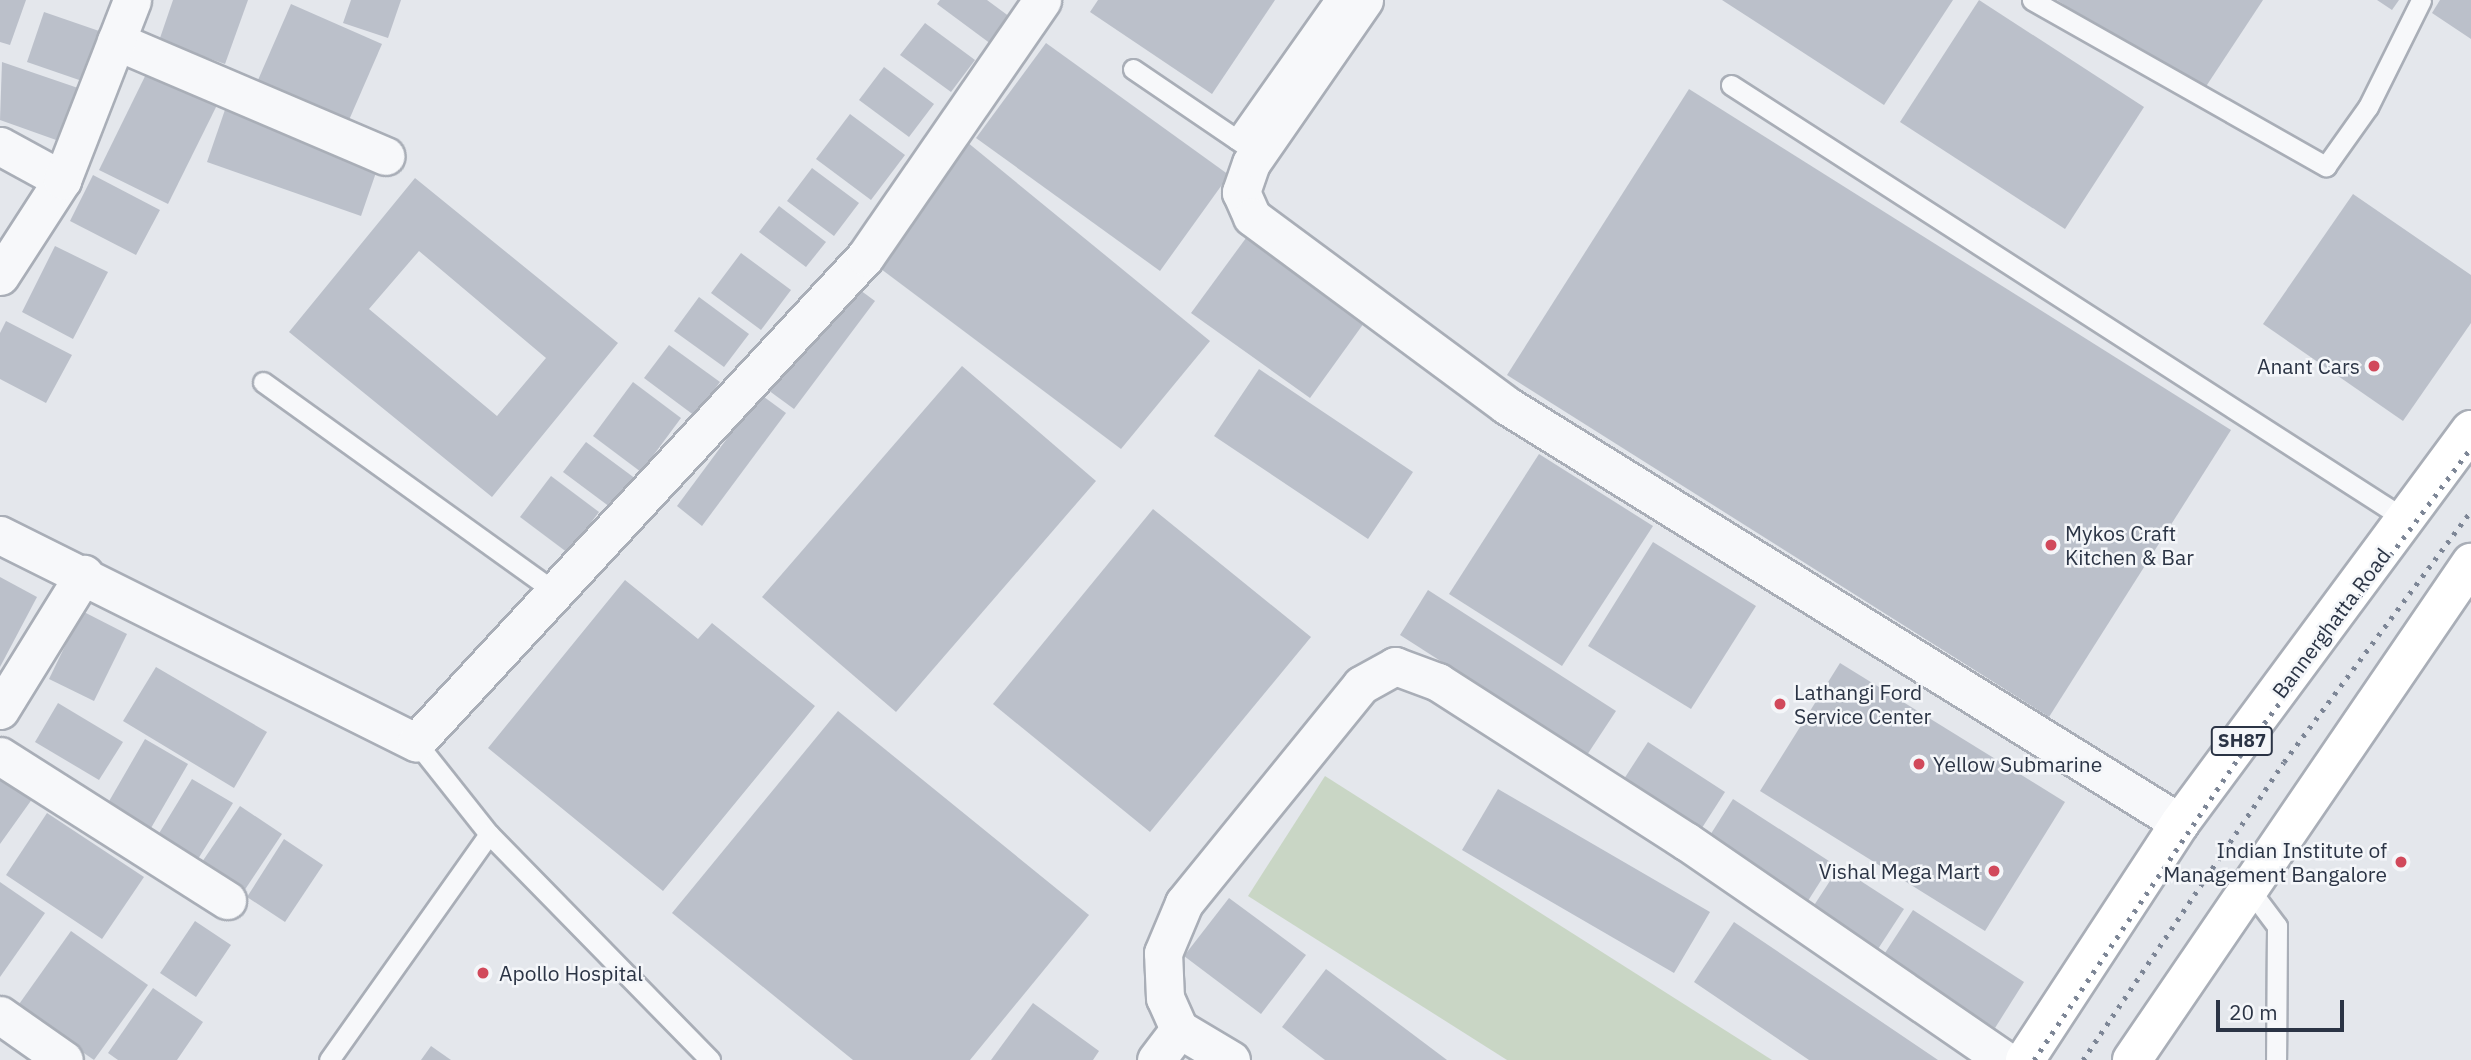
<!DOCTYPE html>
<html>
<head>
<meta charset="utf-8">
<style>
  body { margin:0 }
  #map { position:relative; width:2471px; height:1060px; overflow:hidden; background:#e4e7ec; font-family:"IBM Plex Sans",sans-serif }
  div>[style] { position:absolute }
  .green>* { inset:0; background:#c9d6c5 }
  .building>* { inset:0; background:#bbc0ca }
  .roads { filter:drop-shadow(2px 0 #a9aeb7) drop-shadow(-2px 0 #a9aeb7) drop-shadow(0 2px #a9aeb7) drop-shadow(0 -2px #a9aeb7) }
  .lane>* { height:19px; margin:-9.5px; padding:0 9.5px; transform-origin:9.5px; border-radius:9.5px; background:#f7f8fa }
  .street>* { height:37px; margin:-18.5px; padding:0 18.5px; transform-origin:18.5px; border-radius:18.5px; background:#f7f8fa }
  .primary>* { height:38px; margin:-19px; padding:0 19px; transform-origin:19px; border-radius:19px; background:#fff }
  .rail>* { height:5px; margin-top:-2.5px; transform-origin:0; background:repeating-linear-gradient(90deg,#7d8696 0 3.5px,transparent 0 10.5px) }
  .dots>* { width:19px; height:19px; translate:-50% -50%; box-sizing:border-box; border:4px solid #f4f6f9; border-radius:50% }
  span { translate:-50% -50%; white-space:nowrap; text-align:center; line-height:1.15; -webkit-text-stroke:5px #f4f6f9; paint-order:stroke }
  .shield-label span { padding:2px 5px; background:#f4f6f9; border:2px solid; border-radius:5px; -webkit-text-stroke-width:0 }
  .shield-label { font-size:19px; color:#2b3445; font-weight:700 }
  .poi-label { font-size:21px; color:#2b3445 }
  .right { translate:-100% -50%; text-align:right }
  .left { translate:0 -50%; text-align:left }
  .street-label { font-size:21px; color:#2b3445 }
  .scale { position:absolute; left:2216px; top:1000px; width:128px; height:32px; box-sizing:border-box; border:4px solid #2b3445; border-top:0; padding-left:9px; font-size:21px; line-height:24px; white-space:nowrap; color:#2b3445; -webkit-text-stroke:5px #f4f6f9; paint-order:stroke }
</style>
</head>
<body>
<div id="map">
  <div class="green">
    <i style="clip-path:polygon(1325px 776px,1772px 1060px,1507px 1060px,1248px 896px)"></i>
  </div>
  <div class="building">
    <i style="clip-path:polygon(0 0,26px 0,10px 45px,0 42px)"></i>
    <i style="clip-path:polygon(173px 0,248px 0,225px 64px,159px 41px)"></i>
    <i style="clip-path:polygon(351px 0,401px 0,388px 38px,343px 23px)"></i>
    <i style="clip-path:polygon(940px 0,987px 0,1010px 17px,991px 44px,937px 4px)"></i>
    <i style="clip-path:polygon(1098px 0,1275px 0,1212px 94px,1090px 12px)"></i>
    <i style="clip-path:polygon(1722px 0,1953px 0,1884px 105px)"></i>
    <i style="clip-path:polygon(1979px 0,2144px 107px,2065px 229px,1900px 122px)"></i>
    <i style="clip-path:polygon(2057px 0,2263px 0,2201px 94px)"></i>
    <i style="clip-path:polygon(2377px 0,2399px 0,2392px 10px)"></i>
    <i style="clip-path:polygon(2440px 0,2471px 0,2471px 39px,2432px 13px)"></i>
    <i style="clip-path:polygon(291px 4px,382px 44px,349px 120px,258px 80px)"></i>
    <i style="clip-path:polygon(44px 12px,102px 32px,85px 82px,27px 62px)"></i>
    <i style="clip-path:polygon(925px 23px,975px 60px,951px 92px,900px 55px)"></i>
    <i style="clip-path:polygon(1046px 43px,1229px 175px,1160px 271px,976px 138px)"></i>
    <i style="clip-path:polygon(2px 62px,78px 88px,59px 141px,0 120px)"></i>
    <i style="clip-path:polygon(152px 62px,222px 95px,168px 204px,99px 170px)"></i>
    <i style="clip-path:polygon(884px 67px,934px 104px,909px 137px,859px 100px)"></i>
    <i style="clip-path:polygon(1689px 89px,2231px 430px,2049px 717px,1507px 375px)"></i>
    <i style="clip-path:polygon(227px 104px,381px 158px,361px 216px,207px 162px)"></i>
    <i style="clip-path:polygon(850px 114px,905px 155px,871px 200px,816px 159px)"></i>
    <i style="clip-path:polygon(967px 142px,1210px 341px,1121px 449px,873px 263px)"></i>
    <i style="clip-path:polygon(812px 168px,859px 203px,834px 236px,787px 201px)"></i>
    <i style="clip-path:polygon(93px 175px,160px 210px,136px 255px,70px 221px)"></i>
    <i style="clip-path:polygon(evenodd,415px 178px,618px 343px,492px 497px,289px 332px,415px 178px,419px 251px,546px 358px,497px 416px,369px 309px,419px 251px)"></i>
    <i style="clip-path:polygon(2353px 194px,2471px 275px,2471px 323px,2403px 421px,2263px 324px)"></i>
    <i style="clip-path:polygon(779px 206px,826px 242px,806px 267px,759px 232px)"></i>
    <i style="clip-path:polygon(1246px 238px,1364px 323px,1310px 398px,1191px 313px)"></i>
    <i style="clip-path:polygon(55px 246px,108px 272px,73px 339px,22px 312px)"></i>
    <i style="clip-path:polygon(741px 253px,791px 290px,761px 330px,711px 293px)"></i>
    <i style="clip-path:polygon(849px 282px,875px 301px,794px 409px,768px 390px)"></i>
    <i style="clip-path:polygon(699px 297px,749px 334px,724px 367px,674px 331px)"></i>
    <i style="clip-path:polygon(6px 321px,72px 355px,46px 403px,0 379px,0 333px)"></i>
    <i style="clip-path:polygon(669px 345px,720px 382px,695px 416px,644px 378px)"></i>
    <i style="clip-path:polygon(962px 366px,1096px 481px,896px 712px,762px 597px)"></i>
    <i style="clip-path:polygon(1259px 369px,1413px 472px,1368px 539px,1214px 436px)"></i>
    <i style="clip-path:polygon(633px 382px,681px 418px,641px 472px,593px 436px)"></i>
    <i style="clip-path:polygon(760px 394px,786px 413px,702px 526px,677px 506px)"></i>
    <i style="clip-path:polygon(586px 442px,640px 482px,618px 513px,563px 472px)"></i>
    <i style="clip-path:polygon(1539px 454px,1653px 526px,1562px 666px,1449px 594px)"></i>
    <i style="clip-path:polygon(551px 476px,599px 512px,568px 553px,520px 517px)"></i>
    <i style="clip-path:polygon(1153px 509px,1311px 637px,1150px 832px,993px 704px)"></i>
    <i style="clip-path:polygon(1653px 542px,1756px 606px,1691px 709px,1588px 646px)"></i>
    <i style="clip-path:polygon(0 577px,37px 597px,0 667px)"></i>
    <i style="clip-path:polygon(625px 580px,698px 639px,712px 623px,815px 706px,663px 891px,488px 748px)"></i>
    <i style="clip-path:polygon(1428px 590px,1616px 711px,1587px 755px,1400px 635px)"></i>
    <i style="clip-path:polygon(82px 611px,127px 634px,94px 701px,49px 679px)"></i>
    <i style="clip-path:polygon(1840px 663px,2065px 802px,1985px 931px,1760px 791px)"></i>
    <i style="clip-path:polygon(156px 667px,267px 732px,234px 788px,123px 721px)"></i>
    <i style="clip-path:polygon(58px 703px,123px 742px,99px 780px,35px 742px)"></i>
    <i style="clip-path:polygon(838px 711px,1089px 915px,970px 1060px,853px 1060px,672px 913px)"></i>
    <i style="clip-path:polygon(145px 739px,188px 764px,151px 828px,108px 803px)"></i>
    <i style="clip-path:polygon(1648px 742px,1725px 792px,1700px 831px,1622px 782px)"></i>
    <i style="clip-path:polygon(0 770px,35px 795px,0 844px)"></i>
    <i style="clip-path:polygon(192px 779px,233px 803px,198px 859px,158px 835px)"></i>
    <i style="clip-path:polygon(1498px 789px,1710px 912px,1674px 973px,1462px 850px)"></i>
    <i style="clip-path:polygon(1733px 799px,1832px 863px,1806px 904px,1707px 840px)"></i>
    <i style="clip-path:polygon(240px 806px,282px 834px,242px 894px,200px 865px)"></i>
    <i style="clip-path:polygon(47px 813px,144px 877px,102px 939px,6px 875px)"></i>
    <i style="clip-path:polygon(284px 839px,323px 865px,285px 922px,247px 897px)"></i>
    <i style="clip-path:polygon(1839px 867px,1904px 909px,1876px 952px,1811px 910px)"></i>
    <i style="clip-path:polygon(0 882px,45px 913px,0 977px)"></i>
    <i style="clip-path:polygon(1229px 898px,1306px 955px,1261px 1014px,1184px 956px)"></i>
    <i style="clip-path:polygon(1913px 910px,2024px 982px,1995px 1028px,1883px 956px)"></i>
    <i style="clip-path:polygon(195px 921px,231px 945px,196px 997px,160px 973px)"></i>
    <i style="clip-path:polygon(1734px 922px,1938px 1060px,1809px 1060px,1694px 982px)"></i>
    <i style="clip-path:polygon(71px 931px,148px 985px,94px 1060px,17px 1007px)"></i>
    <i style="clip-path:polygon(1326px 969px,1447px 1060px,1325px 1060px,1282px 1027px)"></i>
    <i style="clip-path:polygon(153px 988px,203px 1022px,177px 1060px,118px 1060px,108px 1053px)"></i>
    <i style="clip-path:polygon(1033px 1003px,1099px 1051px,1093px 1060px,991px 1060px)"></i>
    <i style="clip-path:polygon(431px 1046px,451px 1060px,421px 1060px)"></i>
  </div>
  <div class="roads">
    <div class="lane">
      <i style="left:2032px;top:0;width:338px;rotate:29.5deg"></i>
      <i style="left:2326px;top:166px;width:72px;rotate:-54.6deg"></i>
      <i style="left:2368px;top:107px;width:119px;rotate:-63.6deg"></i>
      <i style="left:1133px;top:69px;width:135px;rotate:34.2deg"></i>
      <i style="left:1731px;top:85px;width:805px;rotate:32.78deg"></i>
      <i style="left:1236px;top:139px;width:170px;rotate:-54.8deg"></i>
      <i style="left:263px;top:382px;width:363px;rotate:35.7deg"></i>
      <i style="left:416px;top:742px;width:117px;rotate:51.6deg"></i>
      <i style="left:489px;top:834px;width:316px;rotate:45.6deg"></i>
      <i style="left:2247px;top:886px;width:50px;rotate:53.1deg"></i>
      <i style="left:2277px;top:926px;width:134px;rotate:90.4deg"></i>
      <i style="left:329px;top:1060px;width:277px;rotate:-54.7deg"></i>
    </div>
    <div class="street">
      <i style="left:1364px;top:0;width:198px;rotate:124.7deg"></i>
      <i style="left:1251px;top:163px;width:31px;rotate:109deg"></i>
      <i style="left:1241px;top:192px;width:27px;rotate:66deg"></i>
      <i style="left:1252px;top:217px;width:316px;rotate:36.5deg"></i>
      <i style="left:1506px;top:405px;width:793px;rotate:31.81deg"></i>
      <i style="left:116px;top:41px;width:293px;rotate:23.1deg"></i>
      <i style="left:0;top:146px;width:71px;rotate:28.7deg"></i>
      <i style="left:0;top:276px;width:114px;rotate:-57.1deg"></i>
      <i style="left:62px;top:180px;width:193px;rotate:-68.7deg"></i>
      <i style="left:0;top:535px;width:465px;rotate:26.5deg"></i>
      <i style="left:416px;top:742px;width:661px;rotate:-47.21deg"></i>
      <i style="left:865px;top:257px;width:312px;rotate:-55.4deg"></i>
      <i style="left:0;top:710px;width:160px;rotate:-58.3deg"></i>
      <i style="left:0;top:756px;width:269px;rotate:32.4deg"></i>
      <i style="left:0;top:1015px;width:78px;rotate:35.1deg"></i>
      <i style="left:1156px;top:1060px;width:39px;rotate:-53deg"></i>
      <i style="left:1231px;top:1060px;width:61px;rotate:-149.2deg"></i>
      <i style="left:1179px;top:1029px;width:34px;rotate:-114deg"></i>
      <i style="left:1165px;top:998px;width:45px;rotate:-92.5deg"></i>
      <i style="left:1163px;top:953px;width:54px;rotate:-67.2deg"></i>
      <i style="left:1184px;top:903px;width:281px;rotate:-50.9deg"></i>
      <i style="left:1361px;top:685px;width:39px;rotate:-29deg"></i>
      <i style="left:1395px;top:666px;width:46px;rotate:20.4deg"></i>
      <i style="left:1438px;top:682px;width:295px;rotate:32.7deg"></i>
      <i style="left:1686px;top:841px;width:387px;rotate:34.5deg"></i>
    </div>
    <div class="primary">
      <i style="left:2025px;top:1060px;width:283px;rotate:-56.8deg"></i>
      <i style="left:2180px;top:823px;width:489px;rotate:-53.5deg"></i>
      <i style="left:2132px;top:1060px;width:602px;rotate:-55.7deg"></i>
    </div>
  </div>
  <div class="rail">
    <i style="left:2034px;top:1060px;width:366px;rotate:-55.9deg"></i>
    <i style="left:2239px;top:757px;width:386px;rotate:-53.1deg"></i>
    <i style="left:2083px;top:1060px;width:359px;rotate:-56deg"></i>
    <i style="left:2284px;top:762px;width:313px;rotate:-53.3deg"></i>
  </div>
  <div class="dots">
    <i style="left:2374px;top:366px;background:#d1495b"></i>
    <i style="left:2051px;top:545px;background:#d1495b"></i>
    <i style="left:1780px;top:704px;background:#d1495b"></i>
    <i style="left:1919px;top:764px;background:#d1495b"></i>
    <i style="left:2401px;top:862px;background:#d1495b"></i>
    <i style="left:1994px;top:871px;background:#d1495b"></i>
    <i style="left:483px;top:973px;background:#d1495b"></i>
  </div>
  <div class="shield-label">
    <span style="left:2242px;top:741px">SH87</span>
  </div>
  <div class="poi-label">
    <span class="right" style="left:2360px;top:366px">Anant Cars</span>
    <span class="left" style="left:2065px;top:545px">Mykos Craft<br>Kitchen &amp; Bar</span>
    <span class="left" style="left:1794px;top:704px">Lathangi Ford<br>Service Center</span>
    <span class="left" style="left:1933px;top:764px">Yellow Submarine</span>
    <span class="right" style="left:2387px;top:862px">Indian Institute of<br>Management Bangalore</span>
    <span class="right" style="left:1980px;top:871px">Vishal Mega Mart</span>
    <span class="left" style="left:499px;top:973px">Apollo Hospital</span>
  </div>
  <div class="street-label">
    <span style="left:2331px;top:623px;rotate:-53deg">Bannerghatta Road</span>
  </div>
  <div class="scale">20 m</div>
</div>
</body>
</html>
